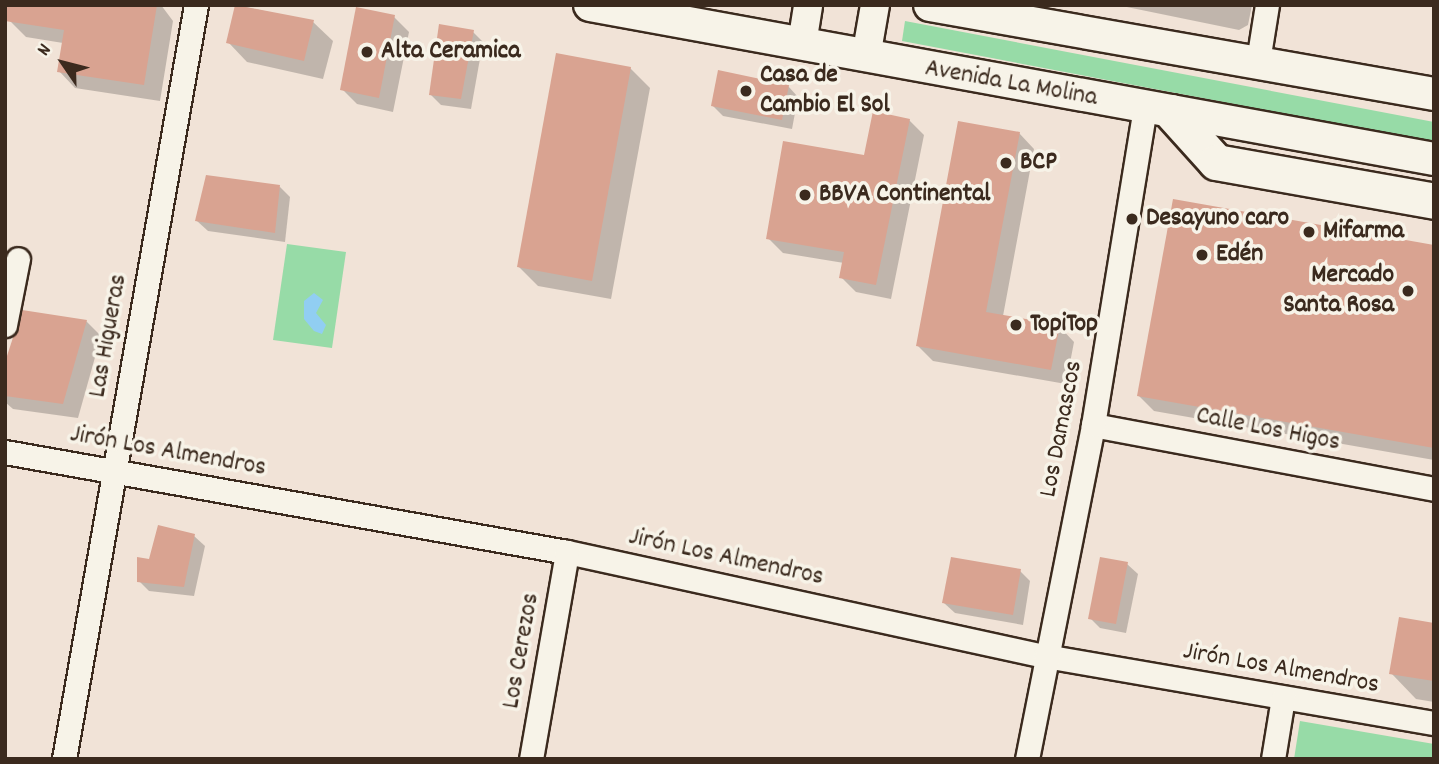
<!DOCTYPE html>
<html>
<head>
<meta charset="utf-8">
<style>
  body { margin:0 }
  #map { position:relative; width:1439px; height:764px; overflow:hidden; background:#f1e3d7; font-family:Dekko,sans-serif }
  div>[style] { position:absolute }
  .green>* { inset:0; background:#97dba7 }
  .water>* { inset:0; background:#91cef2 }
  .shadow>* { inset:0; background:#0003 }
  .building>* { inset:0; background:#d9a391 }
  .roads { filter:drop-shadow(2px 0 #3b2a1e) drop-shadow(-2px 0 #3b2a1e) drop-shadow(0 2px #3b2a1e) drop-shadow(0 -2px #3b2a1e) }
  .minor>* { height:23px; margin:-11.5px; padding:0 11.5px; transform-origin:11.5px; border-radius:11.5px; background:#f7f3e8 }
  .tertiary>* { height:28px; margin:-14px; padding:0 14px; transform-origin:14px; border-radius:14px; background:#f7f3e8 }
  .secondary>* { height:32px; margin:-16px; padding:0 16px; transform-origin:16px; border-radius:16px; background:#f7f3e8 }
  .primary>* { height:35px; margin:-17.5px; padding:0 17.5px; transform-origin:17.5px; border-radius:17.5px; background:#f7f3e8 }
  .dots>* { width:19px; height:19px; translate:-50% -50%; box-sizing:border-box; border:4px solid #f7f3e8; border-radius:50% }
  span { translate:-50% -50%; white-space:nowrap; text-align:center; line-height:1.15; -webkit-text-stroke:7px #f7f3e8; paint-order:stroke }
  .poi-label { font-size:26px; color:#3b2a1e; font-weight:700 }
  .left { translate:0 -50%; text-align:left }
  .right { translate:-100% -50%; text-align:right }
  .street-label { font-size:26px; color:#3b2a1e }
  .frame { position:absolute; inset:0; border:7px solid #3b2a1e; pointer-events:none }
  .north { position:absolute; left:28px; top:28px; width:70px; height:70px; -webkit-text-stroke:5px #f7f3e8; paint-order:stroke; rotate:305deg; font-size:19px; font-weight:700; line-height:28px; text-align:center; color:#3b2a1e }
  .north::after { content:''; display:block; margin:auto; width:24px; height:32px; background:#3b2a1e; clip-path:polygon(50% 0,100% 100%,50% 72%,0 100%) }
</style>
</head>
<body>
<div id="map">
  <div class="green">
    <i style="clip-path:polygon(905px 21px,1434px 122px,1434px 142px,902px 41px)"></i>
    <i style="clip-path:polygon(287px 244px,346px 252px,332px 348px,273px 340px)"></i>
    <i style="clip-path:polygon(1300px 721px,1434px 744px,1434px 759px,1294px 759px)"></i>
  </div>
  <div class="water">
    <i style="clip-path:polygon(314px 293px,323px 300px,316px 313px,326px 325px,322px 334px,314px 331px,304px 319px,304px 301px)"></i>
  </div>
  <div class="shadow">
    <i style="clip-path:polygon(13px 5px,161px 5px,173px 21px,160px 101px,75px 88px,59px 71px,63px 43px,26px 37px,10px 21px)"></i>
    <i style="clip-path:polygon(237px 5px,313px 22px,333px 41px,323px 79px,247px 62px,228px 42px)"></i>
    <i style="clip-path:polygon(1117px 5px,1252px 5px,1248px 25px,1239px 30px)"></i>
    <i style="clip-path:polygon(394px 17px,409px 32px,393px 112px,357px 104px,342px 89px)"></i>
    <i style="clip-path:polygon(473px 32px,483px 42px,471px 109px,441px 105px,431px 95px)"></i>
    <i style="clip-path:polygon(630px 68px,650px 88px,611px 299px,538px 286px,519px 267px)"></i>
    <i style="clip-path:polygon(788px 86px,798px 97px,792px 129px,723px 116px,713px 106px)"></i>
    <i style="clip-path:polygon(909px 120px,924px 135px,891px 299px,856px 292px,841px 277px,844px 263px,783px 253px,768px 238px)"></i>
    <i style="clip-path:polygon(1019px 133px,1034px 149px,1003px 316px,1059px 326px,1074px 342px,1066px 384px,933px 361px,918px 346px)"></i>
    <i style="clip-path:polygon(280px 187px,290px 197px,285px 242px,208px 231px,197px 221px)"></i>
    <i style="clip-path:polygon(1434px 246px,1434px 460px,1154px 411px,1139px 396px)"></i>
    <i style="clip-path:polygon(86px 321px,101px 336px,78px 418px,13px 409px,5px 402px,5px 371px)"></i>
    <i style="clip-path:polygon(194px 536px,205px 546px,194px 596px,149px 591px,139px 581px,150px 561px)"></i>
    <i style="clip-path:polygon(1127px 564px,1138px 574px,1126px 633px,1100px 628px,1090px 618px)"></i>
    <i style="clip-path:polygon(1020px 571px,1030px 581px,1023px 625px,955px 613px,944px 603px)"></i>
    <i style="clip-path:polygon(1434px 625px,1434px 702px,1416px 699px,1391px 673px)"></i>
  </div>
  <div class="building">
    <i style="clip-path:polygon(5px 5px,157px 5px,144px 85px,57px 72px,64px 30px,5px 21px)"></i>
    <i style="clip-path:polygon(235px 5px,314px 20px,304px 61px,226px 43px)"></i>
    <i style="clip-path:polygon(356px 7px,395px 15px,379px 98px,340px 90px)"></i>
    <i style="clip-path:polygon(439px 24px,474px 30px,461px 99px,429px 95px)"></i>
    <i style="clip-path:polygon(556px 53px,631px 67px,592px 281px,517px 267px)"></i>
    <i style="clip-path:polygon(718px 70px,789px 85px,782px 120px,711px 106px)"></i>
    <i style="clip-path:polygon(873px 111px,910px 119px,876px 285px,839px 278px,844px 252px,766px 239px,783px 141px,864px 155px)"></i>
    <i style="clip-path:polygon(958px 121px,1020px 132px,986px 312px,1060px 325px,1051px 370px,916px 346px)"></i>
    <i style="clip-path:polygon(206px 175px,280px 185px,275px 233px,195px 221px)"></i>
    <i style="clip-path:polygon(1173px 199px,1434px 245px,1434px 448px,1137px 396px)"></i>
    <i style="clip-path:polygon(22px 310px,87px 320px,63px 404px,5px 396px,5px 362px)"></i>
    <i style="clip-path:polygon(158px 525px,195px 534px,184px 587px,137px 582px,137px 557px,149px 559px)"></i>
    <i style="clip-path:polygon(951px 557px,1021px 569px,1013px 615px,942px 603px)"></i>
    <i style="clip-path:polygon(1100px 557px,1128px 562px,1116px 624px,1088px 619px)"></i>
    <i style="clip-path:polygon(1399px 617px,1434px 623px,1434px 681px,1389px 674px)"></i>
  </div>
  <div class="roads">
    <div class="minor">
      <i style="left:1258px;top:61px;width:57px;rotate:-80.9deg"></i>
      <i style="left:5px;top:325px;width:67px;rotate:-78.9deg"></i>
      <i style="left:1093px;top:425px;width:347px;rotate:10.6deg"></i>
      <i style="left:5px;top:452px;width:571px;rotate:10.09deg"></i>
      <i style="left:567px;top:552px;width:489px;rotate:12.3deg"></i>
      <i style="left:1045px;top:656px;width:395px;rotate:9.8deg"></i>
      <i style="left:64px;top:759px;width:765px;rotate:-80.07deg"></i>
      <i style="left:531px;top:759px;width:210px;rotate:-80.1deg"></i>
      <i style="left:1027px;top:759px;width:340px;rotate:-78.8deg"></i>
      <i style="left:1093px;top:425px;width:321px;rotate:-80.7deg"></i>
      <i style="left:1273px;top:759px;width:62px;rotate:-80.7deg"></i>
    </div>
    <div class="tertiary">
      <i style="left:802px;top:44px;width:39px;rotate:-81deg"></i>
      <i style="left:866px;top:57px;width:53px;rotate:-80.2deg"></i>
    </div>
    <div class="secondary">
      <i style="left:590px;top:5px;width:858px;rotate:10.34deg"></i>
      <i style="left:930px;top:5px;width:512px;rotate:10.01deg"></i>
    </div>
    <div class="primary">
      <i style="left:1171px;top:112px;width:67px;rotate:48deg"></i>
      <i style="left:1216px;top:162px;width:221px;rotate:10.1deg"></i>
    </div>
  </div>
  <div class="dots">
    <i style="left:367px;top:52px;background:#3b2a1e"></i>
    <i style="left:746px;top:91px;background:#3b2a1e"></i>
    <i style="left:1006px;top:163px;background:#3b2a1e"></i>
    <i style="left:805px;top:195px;background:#3b2a1e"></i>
    <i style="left:1132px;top:219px;background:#3b2a1e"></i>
    <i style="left:1309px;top:232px;background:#3b2a1e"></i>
    <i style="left:1202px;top:255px;background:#3b2a1e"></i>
    <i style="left:1408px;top:291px;background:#3b2a1e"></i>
    <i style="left:1016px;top:325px;background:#3b2a1e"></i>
  </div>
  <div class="poi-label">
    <span class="left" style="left:381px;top:52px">Alta Ceramica</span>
    <span class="left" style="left:760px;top:91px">Casa de<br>Cambio El Sol</span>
    <span class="left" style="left:1020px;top:163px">BCP</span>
    <span class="left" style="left:819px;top:195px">BBVA Continental</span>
    <span class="left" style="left:1146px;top:219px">Desayuno caro</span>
    <span class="left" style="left:1323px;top:232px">Mifarma</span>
    <span class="left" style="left:1216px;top:255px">Edén</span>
    <span class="right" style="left:1394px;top:291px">Mercado<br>Santa Rosa</span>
    <span class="left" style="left:1030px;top:325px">TopiTop</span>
  </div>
  <div class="street-label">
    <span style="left:1011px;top:84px;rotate:10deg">Avenida La Molina</span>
    <span style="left:109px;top:336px;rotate:-80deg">Las Higueras</span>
    <span style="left:1062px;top:429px;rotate:-79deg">Los Damascos</span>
    <span style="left:1268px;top:430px;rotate:11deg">Calle Los Higos</span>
    <span style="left:168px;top:452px;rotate:10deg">Jirón Los Almendros</span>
    <span style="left:726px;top:558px;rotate:12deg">Jirón Los Almendros</span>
    <span style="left:522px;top:651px;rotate:-80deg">Los Cerezos</span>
    <span style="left:1281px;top:669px;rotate:10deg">Jirón Los Almendros</span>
  </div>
  <div class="frame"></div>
  <div class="north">N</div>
</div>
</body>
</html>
